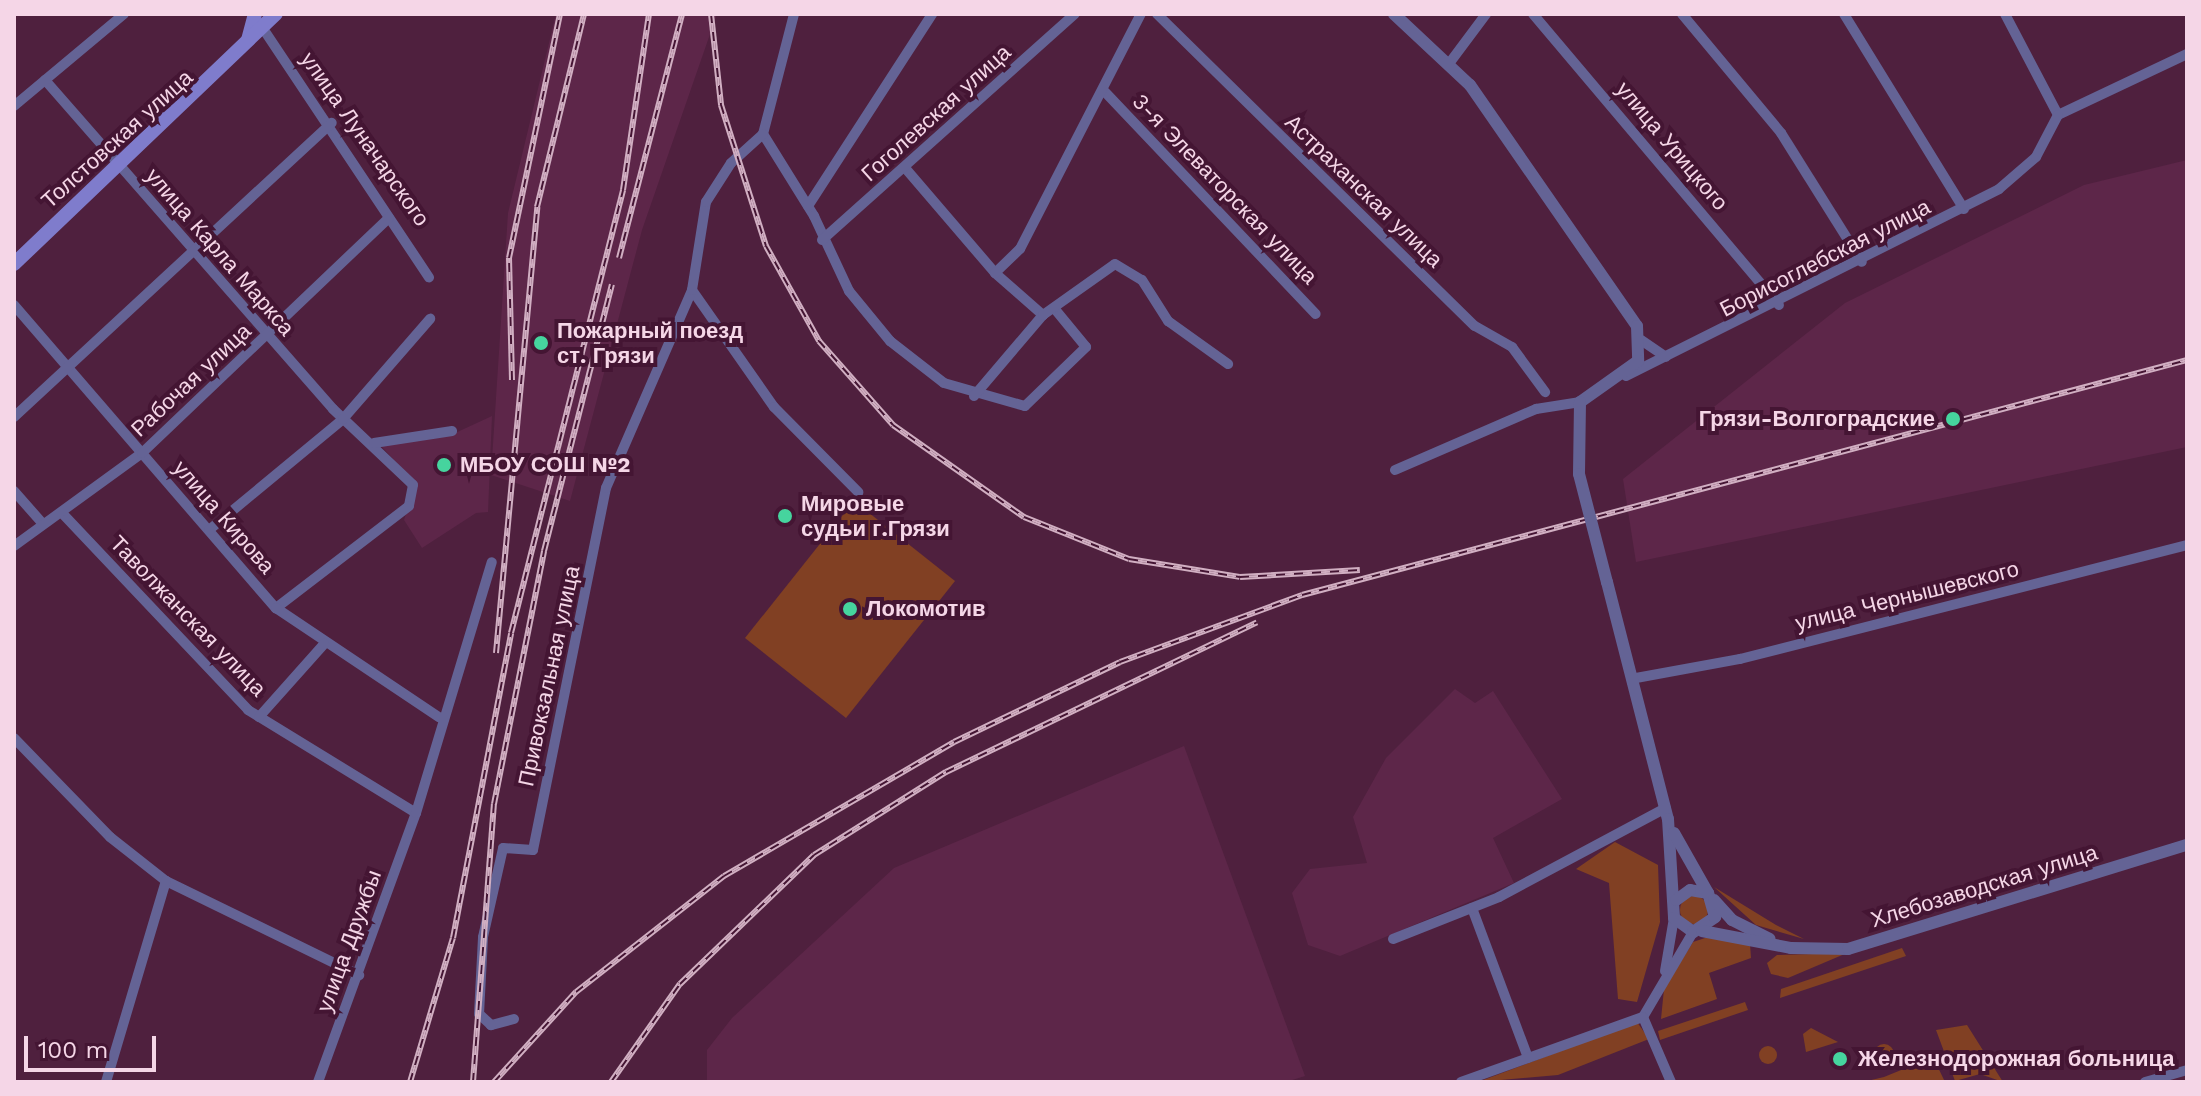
<!DOCTYPE html>
<html>
<head>
<meta charset="utf-8">
<style>
  body { margin:0 }
  #map { position:relative; width:2201px; height:1096px; overflow:hidden; background:#4f203e; font-family:"Work Sans",sans-serif }
  div>[style] { position:absolute }
  .built>* { inset:0; background:#5d2649 }
  .green>* { inset:0; background:#814023 }
  .round { border-radius:50% }
  .minor>* { height:10px; margin:-5px; padding:0 5px; transform-origin:5px; border-radius:5px; background:#646395 }
  .tertiary>* { height:12px; margin:-6px; padding:0 6px; transform-origin:6px; border-radius:6px; background:#646395 }
  .secondary>* { height:14px; margin:-7px; padding:0 7px; transform-origin:7px; border-radius:7px; background:#7f7ccc }
  .rail>* { height:6px; margin-top:-3px; transform-origin:0; background:repeating-linear-gradient(90deg,#441533 0 9px,#d1afc2 0 18px); box-sizing:border-box; border-block:2px solid #d1afc2 }
  .tertiary-bridge>* { height:12px; margin:-6px; padding:0 6px; transform-origin:6px; border-radius:6px; background:#646395 }
  .dots>* { width:22px; height:22px; translate:-50% -50%; box-sizing:border-box; border:4px solid #441533; border-radius:50% }
  span { translate:-50% -50%; white-space:nowrap; text-align:center; line-height:1.15; -webkit-text-stroke:8px #441533; paint-order:stroke }
  .street-label { font-size:22px; color:#f5d6e7 }
  .poi-label { font-size:22px; color:#f5d6e7; font-weight:700 }
  .left { translate:0 -50%; text-align:left }
  .right { translate:-100% -50%; text-align:right }
  .frame { position:absolute; inset:0; border:16px solid #f5d6e7; pointer-events:none }
  .scale { position:absolute; left:24px; top:1036px; width:132px; height:36px; box-sizing:border-box; border:4px solid #f5d6e7; border-top:0; padding-left:10px; font-size:24px; line-height:28px; white-space:nowrap; color:#f5d6e7; -webkit-text-stroke:6px #441533; paint-order:stroke }
</style>
</head>
<body>
<div id="map">
  <div class="built">
    <i style="clip-path:polygon(556px 14px,717px 14px,642px 230px,570px 501px,491px 475px,508px 213px)"></i>
    <i style="clip-path:polygon(2187px 160px,2187px 447px,1636px 562px,1623px 479px,1845px 303px,2084px 185px)"></i>
    <i style="clip-path:polygon(492px 416px,488px 512px,476px 513px,422px 548px,404px 520px,416px 483px,381px 446px,453px 434px)"></i>
    <i style="clip-path:polygon(1455px 689px,1475px 703px,1493px 691px,1562px 799px,1493px 838px,1514px 883px,1340px 956px,1308px 945px,1292px 893px,1310px 869px,1367px 863px,1353px 817px,1386px 758px)"></i>
    <i style="clip-path:polygon(1184px 746px,1305px 1076px,1286px 1082px,707px 1082px,707px 1050px,732px 1018px,894px 868px)"></i>
  </div>
  <div class="green">
    <i style="clip-path:polygon(854px 501px,955px 581px,846px 718px,745px 638px)"></i>
    <i style="clip-path:polygon(1615px 842px,1658px 865px,1660px 922px,1637px 1002px,1618px 999px,1609px 883px,1576px 869px)"></i>
    <i style="clip-path:polygon(1714px 887px,1776px 925px,1804px 939px,1756px 925px)"></i>
    <i class="round" style="left:1680px;top:896px;width:28px;height:28px"></i>
    <i style="clip-path:polygon(1714px 935px,1750px 944px,1751px 958px,1709px 973px,1717px 999px,1661px 1019px,1664px 989px,1693px 942px)"></i>
    <i style="clip-path:polygon(1902px 948px,1906px 956px,1780px 998px,1781px 989px)"></i>
    <i style="clip-path:polygon(1847px 953px,1788px 978px,1771px 974px,1767px 963px,1777px 955px)"></i>
    <i style="clip-path:polygon(1745px 1002px,1748px 1010px,1660px 1040px,1658px 1031px)"></i>
    <i style="clip-path:polygon(1637px 1022px,1649px 1039px,1558px 1075px,1478px 1082px)"></i>
    <i style="clip-path:polygon(1967px 1025px,2003px 1082px,1980px 1074px,1955px 1081px,1936px 1030px)"></i>
    <i style="clip-path:polygon(1811px 1028px,1838px 1042px,1806px 1052px,1803px 1034px)"></i>
    <i class="round" style="left:1874px;top:1044px;width:20px;height:20px"></i>
    <i class="round" style="left:1759px;top:1046px;width:18px;height:18px"></i>
    <i style="clip-path:polygon(1933px 1057px,1945px 1082px,1863px 1082px,1884px 1077px)"></i>
  </div>
  <div class="minor">
    <i style="left:1157px;top:14px;width:445px;rotate:44.5deg"></i>
    <i style="left:1475px;top:326px;width:43px;rotate:29.6deg"></i>
    <i style="left:1512px;top:347px;width:56px;rotate:53.7deg"></i>
    <i style="left:1533px;top:14px;width:381px;rotate:49.8deg"></i>
    <i style="left:1682px;top:14px;width:155px;rotate:50.2deg"></i>
    <i style="left:1781px;top:133px;width:152px;rotate:57.9deg"></i>
    <i style="left:1844px;top:14px;width:229px;rotate:58.4deg"></i>
    <i style="left:2005px;top:14px;width:114px;rotate:62.3deg"></i>
    <i style="left:262px;top:27px;width:301px;rotate:56.3deg"></i>
    <i style="left:1451px;top:61px;width:59px;rotate:-53.3deg"></i>
    <i style="left:45px;top:80px;width:437px;rotate:48.8deg"></i>
    <i style="left:333px;top:409px;width:110px;rotate:43.5deg"></i>
    <i style="left:413px;top:485px;width:21px;rotate:101deg"></i>
    <i style="left:409px;top:506px;width:168px;rotate:142.5deg"></i>
    <i style="left:1105px;top:92px;width:306px;rotate:46.5deg"></i>
    <i style="left:14px;top:106px;width:143px;rotate:-39.9deg"></i>
    <i style="left:2058px;top:115px;width:143px;rotate:-25.3deg"></i>
    <i style="left:763px;top:134px;width:97px;rotate:58.1deg"></i>
    <i style="left:814px;top:216px;width:83px;rotate:65deg"></i>
    <i style="left:849px;top:291px;width:65px;rotate:50.6deg"></i>
    <i style="left:890px;top:341px;width:68px;rotate:37.9deg"></i>
    <i style="left:944px;top:383px;width:84px;rotate:15.9deg"></i>
    <i style="left:1025px;top:406px;width:85px;rotate:-44deg"></i>
    <i style="left:1086px;top:347px;width:50px;rotate:-129.4deg"></i>
    <i style="left:763px;top:134px;width:124px;rotate:-75.5deg"></i>
    <i style="left:906px;top:169px;width:137px;rotate:49.4deg"></i>
    <i style="left:995px;top:273px;width:64px;rotate:41.2deg"></i>
    <i style="left:808px;top:206px;width:229px;rotate:-57.1deg"></i>
    <i style="left:822px;top:240px;width:339px;rotate:-41.8deg"></i>
    <i style="left:995px;top:273px;width:35px;rotate:-44deg"></i>
    <i style="left:1020px;top:249px;width:264px;rotate:-62.8deg"></i>
    <i style="left:692px;top:290px;width:143px;rotate:55deg"></i>
    <i style="left:774px;top:407px;width:120px;rotate:45.3deg"></i>
    <i style="left:14px;top:305px;width:401px;rotate:49.2deg"></i>
    <i style="left:276px;top:608px;width:196px;rotate:33.8deg"></i>
    <i style="left:1641px;top:340px;width:30px;rotate:34deg"></i>
    <i style="left:1626px;top:376px;width:417px;rotate:-26.6deg"></i>
    <i style="left:1999px;top:189px;width:49px;rotate:-40.9deg"></i>
    <i style="left:2036px;top:157px;width:47px;rotate:-62.4deg"></i>
    <i style="left:974px;top:396px;width:106px;rotate:-49.6deg"></i>
    <i style="left:1043px;top:315px;width:88px;rotate:-35.3deg"></i>
    <i style="left:1115px;top:264px;width:31px;rotate:31deg"></i>
    <i style="left:1142px;top:280px;width:49px;rotate:57.6deg"></i>
    <i style="left:1168px;top:321px;width:74px;rotate:35.6deg"></i>
    <i style="left:14px;top:417px;width:433px;rotate:-42.8deg"></i>
    <i style="left:374px;top:443px;width:79px;rotate:-8.7deg"></i>
    <i style="left:1395px;top:470px;width:154px;rotate:-23.4deg"></i>
    <i style="left:1536px;top:409px;width:45px;rotate:-9deg"></i>
    <i style="left:14px;top:491px;width:44px;rotate:48.7deg"></i>
    <i style="left:62px;top:513px;width:271px;rotate:46.6deg"></i>
    <i style="left:248px;top:710px;width:197px;rotate:31.5deg"></i>
    <i style="left:209px;top:530px;width:174px;rotate:-39.6deg"></i>
    <i style="left:343px;top:419px;width:133px;rotate:-49deg"></i>
    <i style="left:14px;top:546px;width:158px;rotate:-36deg"></i>
    <i style="left:142px;top:453px;width:341px;rotate:-43.6deg"></i>
    <i style="left:1636px;top:678px;width:106px;rotate:-10.4deg"></i>
    <i style="left:1740px;top:659px;width:461px;rotate:-14.3deg"></i>
    <i style="left:259px;top:717px;width:98px;rotate:-48.3deg"></i>
    <i style="left:14px;top:738px;width:138px;rotate:45.9deg"></i>
    <i style="left:110px;top:837px;width:71px;rotate:38.2deg"></i>
    <i style="left:166px;top:881px;width:215px;rotate:26deg"></i>
    <i style="left:1472px;top:908px;width:160px;rotate:69.5deg"></i>
    <i style="left:1393px;top:939px;width:114px;rotate:-21.6deg"></i>
    <i style="left:1499px;top:897px;width:189px;rotate:-28.1deg"></i>
    <i style="left:1665px;top:971px;width:54px;rotate:-80.4deg"></i>
    <i style="left:1643px;top:1017px;width:99px;rotate:-59.5deg"></i>
    <i style="left:1643px;top:1017px;width:71px;rotate:66.7deg"></i>
    <i style="left:514px;top:1019px;width:24px;rotate:165deg"></i>
    <i style="left:491px;top:1025px;width:16px;rotate:-137deg"></i>
    <i style="left:479px;top:1014px;width:77px;rotate:-87deg"></i>
    <i style="left:483px;top:937px;width:91px;rotate:-77.3deg"></i>
    <i style="left:503px;top:848px;width:30px;rotate:4deg"></i>
    <i style="left:533px;top:850px;width:369px;rotate:-78.6deg"></i>
    <i style="left:606px;top:488px;width:216px;rotate:-66.5deg"></i>
    <i style="left:692px;top:290px;width:89px;rotate:-81deg"></i>
    <i style="left:706px;top:202px;width:46px;rotate:-57.3deg"></i>
    <i style="left:731px;top:163px;width:43px;rotate:-42.2deg"></i>
    <i style="left:106px;top:1082px;width:210px;rotate:-73.4deg"></i>
    <i style="left:318px;top:1082px;width:286px;rotate:-70deg"></i>
    <i style="left:416px;top:813px;width:262px;rotate:-73.2deg"></i>
    <i style="left:1461px;top:1082px;width:193px;rotate:-19.7deg"></i>
    <i style="left:2145px;top:1082px;width:44px;rotate:-15.9deg"></i>
  </div>
  <div class="tertiary">
    <i style="left:1394px;top:14px;width:104px;rotate:43.1deg"></i>
    <i style="left:1470px;top:85px;width:293px;rotate:55.3deg"></i>
    <i style="left:1637px;top:326px;width:35px;rotate:88deg"></i>
    <i style="left:1638px;top:361px;width:71px;rotate:144.7deg"></i>
    <i style="left:1580px;top:402px;width:72px;rotate:90.8deg"></i>
    <i style="left:1607px;top:582px;width:245px;rotate:75.6deg"></i>
    <i style="left:1668px;top:819px;width:99px;rotate:86.5deg"></i>
    <i style="left:1674px;top:918px;width:24px;rotate:36deg"></i>
    <i style="left:1693px;top:932px;width:27px;rotate:-34deg"></i>
    <i style="left:1715px;top:917px;width:25px;rotate:-106deg"></i>
    <i style="left:1708px;top:893px;width:18px;rotate:-171deg"></i>
    <i style="left:1690px;top:890px;width:17px;rotate:144deg"></i>
    <i style="left:1674px;top:833px;width:69px;rotate:60.5deg"></i>
    <i style="left:1714px;top:900px;width:27px;rotate:48deg"></i>
    <i style="left:1732px;top:920px;width:42px;rotate:26.6deg"></i>
    <i style="left:1702px;top:931px;width:91px;rotate:10.8deg"></i>
    <i style="left:1791px;top:948px;width:57px;rotate:1deg"></i>
    <i style="left:1848px;top:949px;width:355px;rotate:-17.1deg"></i>
  </div>
  <div class="secondary">
    <i style="left:248px;top:40px;width:27px;rotate:-75deg"></i>
    <i style="left:14px;top:264px;width:362px;rotate:-43.7deg"></i>
  </div>
  <div class="rail">
    <i style="left:711px;top:14px;width:92px;rotate:83.7deg"></i>
    <i style="left:721px;top:105px;width:148px;rotate:72.3deg"></i>
    <i style="left:766px;top:246px;width:109px;rotate:60.8deg"></i>
    <i style="left:819px;top:341px;width:112px;rotate:48.6deg"></i>
    <i style="left:893px;top:425px;width:160px;rotate:35.1deg"></i>
    <i style="left:1024px;top:517px;width:113px;rotate:21.8deg"></i>
    <i style="left:1129px;top:559px;width:112px;rotate:9.2deg"></i>
    <i style="left:1240px;top:577px;width:120px;rotate:-3.3deg"></i>
    <i style="left:619px;top:258px;width:252px;rotate:-75.5deg"></i>
    <i style="left:512px;top:380px;width:122px;rotate:-91.4deg"></i>
    <i style="left:509px;top:258px;width:249px;rotate:-78.2deg"></i>
    <i style="left:496px;top:653px;width:448px;rotate:-84.7deg"></i>
    <i style="left:537px;top:207px;width:199px;rotate:-76.3deg"></i>
    <i style="left:410px;top:1082px;width:150px;rotate:-73.4deg"></i>
    <i style="left:453px;top:938px;width:310px;rotate:-79.2deg"></i>
    <i style="left:511px;top:633px;width:457px;rotate:-75.8deg"></i>
    <i style="left:623px;top:190px;width:178px;rotate:-81.6deg"></i>
    <i style="left:473px;top:1082px;width:279px;rotate:-85.7deg"></i>
    <i style="left:494px;top:804px;width:258px;rotate:-78.8deg"></i>
    <i style="left:544px;top:551px;width:275px;rotate:-75.7deg"></i>
    <i style="left:494px;top:1082px;width:122px;rotate:-47.7deg"></i>
    <i style="left:576px;top:992px;width:188px;rotate:-38.1deg"></i>
    <i style="left:724px;top:876px;width:266px;rotate:-30.2deg"></i>
    <i style="left:954px;top:742px;width:184px;rotate:-25.7deg"></i>
    <i style="left:1120px;top:662px;width:194px;rotate:-20.2deg"></i>
    <i style="left:1302px;top:595px;width:916px;rotate:-14.87deg"></i>
    <i style="left:611px;top:1082px;width:120px;rotate:-54.9deg"></i>
    <i style="left:680px;top:984px;width:186px;rotate:-43.9deg"></i>
    <i style="left:814px;top:855px;width:156px;rotate:-32.2deg"></i>
    <i style="left:946px;top:772px;width:345px;rotate:-25.7deg"></i>
  </div>
  <div class="tertiary-bridge">
    <i style="left:1579px;top:474px;width:112px;rotate:75.5deg"></i>
  </div>
  <div class="dots">
    <i style="left:541px;top:343px;background:#46d49e"></i>
    <i style="left:1953px;top:419px;background:#46d49e"></i>
    <i style="left:444px;top:465px;background:#46d49e"></i>
    <i style="left:785px;top:516px;background:#46d49e"></i>
    <i style="left:850px;top:609px;background:#46d49e"></i>
    <i style="left:1840px;top:1059px;background:#46d49e"></i>
  </div>
  <div class="street-label">
    <span style="left:936px;top:113px;rotate:-42deg">Гоголевская улица</span>
    <span style="left:117px;top:139px;rotate:-42deg">Толстовская улица</span>
    <span style="left:365px;top:139px;rotate:55deg">улица Луначарского</span>
    <span style="left:1672px;top:146px;rotate:50deg">улица Урицкого</span>
    <span style="left:1225px;top:189px;rotate:46deg">3-я Элеваторская улица</span>
    <span style="left:1364px;top:191px;rotate:44deg">Астраханская улица</span>
    <span style="left:220px;top:252px;rotate:49deg">улица Карла Маркса</span>
    <span style="left:1825px;top:258px;rotate:-27deg">Борисоглебская улица</span>
    <span style="left:191px;top:380px;rotate:-43deg">Рабочая улица</span>
    <span style="left:224px;top:517px;rotate:49deg">улица Кирова</span>
    <span style="left:1907px;top:596px;rotate:-14deg">улица Чернышевского</span>
    <span style="left:188px;top:616px;rotate:46deg">Таволжанская улица</span>
    <span style="left:549px;top:676px;rotate:-78deg">Привокзальная улица</span>
    <span style="left:1984px;top:886px;rotate:-17deg">Хлебозаводская улица</span>
    <span style="left:349px;top:941px;rotate:-70deg">улица Дружбы</span>
  </div>
  <div class="poi-label">
    <span class="left" style="left:557px;top:343px">Пожарный поезд<br>ст. Грязи</span>
    <span class="right" style="left:1935px;top:419px">Грязи-Волгоградские</span>
    <span class="left" style="left:460px;top:465px">МБОУ СОШ №2</span>
    <span class="left" style="left:801px;top:516px">Мировые<br>судьи г.Грязи</span>
    <span class="left" style="left:866px;top:609px">Локомотив</span>
    <span class="left" style="left:1858px;top:1059px">Железнодорожная больница</span>
  </div>
  <div class="frame"></div>
  <div class="scale">100 m</div>
</div>
</body>
</html>
